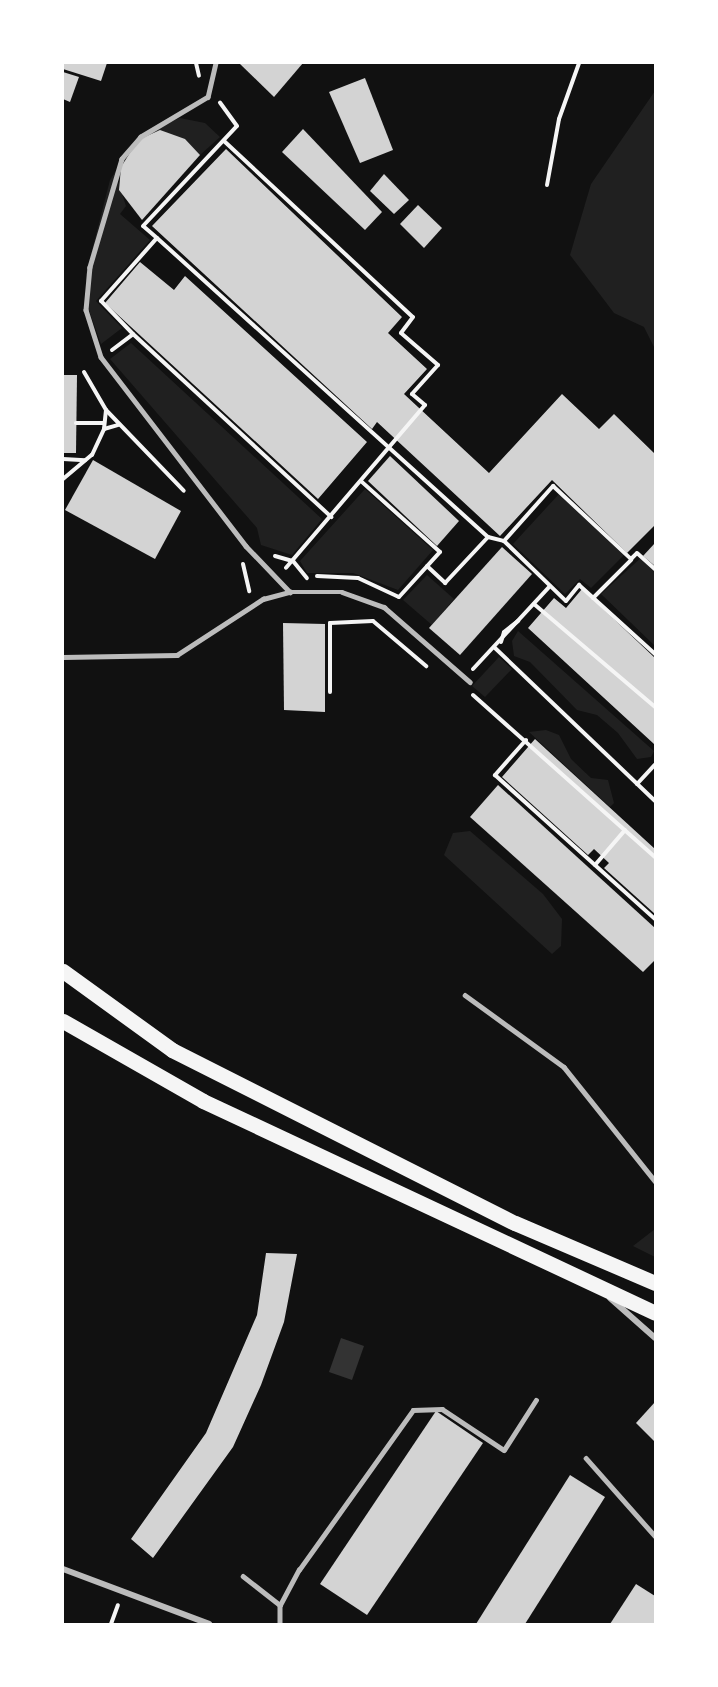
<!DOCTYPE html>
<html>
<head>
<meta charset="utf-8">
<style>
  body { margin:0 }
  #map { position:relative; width:718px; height:1687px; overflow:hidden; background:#111; font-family:"Source Sans 3",sans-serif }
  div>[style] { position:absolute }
  .green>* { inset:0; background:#202020 }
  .water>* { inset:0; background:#333 }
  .building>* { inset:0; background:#d3d3d3 }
  .path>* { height:4px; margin:-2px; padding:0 2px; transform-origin:2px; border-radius:2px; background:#f5f5f5 }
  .service>* { height:4.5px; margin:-2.25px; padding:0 2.25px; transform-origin:2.25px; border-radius:2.25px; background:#bcbcbc }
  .minor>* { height:6px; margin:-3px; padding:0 3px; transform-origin:3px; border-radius:3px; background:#bcbcbc }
  .primary>* { height:15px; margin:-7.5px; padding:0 7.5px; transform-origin:7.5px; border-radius:7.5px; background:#f5f5f5 }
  span { translate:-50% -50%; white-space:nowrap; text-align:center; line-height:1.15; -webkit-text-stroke:4.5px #fff; paint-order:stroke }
  .frame { position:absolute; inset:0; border:64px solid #fff; pointer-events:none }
</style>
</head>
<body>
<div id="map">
  <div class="green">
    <i style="clip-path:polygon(655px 91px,655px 349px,644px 327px,614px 313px,570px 255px,591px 184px)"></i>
    <i style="clip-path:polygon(180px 118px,205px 123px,220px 137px,200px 155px,185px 139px,160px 131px,131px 147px,116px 175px,126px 206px,120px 214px,150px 240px,96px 301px,122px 328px,101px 344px,87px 305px,86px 274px,110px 180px,138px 136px)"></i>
    <i style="clip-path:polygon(131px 343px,322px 519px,292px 555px,261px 545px,257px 528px,110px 359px)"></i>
    <i style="clip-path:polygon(365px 489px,433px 550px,398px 590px,353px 573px,307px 573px,300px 561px)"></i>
    <i style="clip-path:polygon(559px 494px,626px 553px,591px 588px,580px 579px,565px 594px,513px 544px)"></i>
    <i style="clip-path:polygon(643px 556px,655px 567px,655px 646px,601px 594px)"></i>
    <i style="clip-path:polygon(427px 575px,454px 599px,432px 625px,403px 600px)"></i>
    <i style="clip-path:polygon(518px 631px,654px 751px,651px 757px,637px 759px,618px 733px,597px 715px,577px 710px,530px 662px,514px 656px,512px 641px)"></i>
    <i style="clip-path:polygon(499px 657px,512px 669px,485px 697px,472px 686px)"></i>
    <i style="clip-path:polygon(546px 730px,559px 735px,571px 759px,591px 778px,608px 780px,614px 803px,610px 807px,529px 732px)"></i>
    <i style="clip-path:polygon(470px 831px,543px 894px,562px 919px,561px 946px,552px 954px,444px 855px,453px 833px)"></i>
    <i style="clip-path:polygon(655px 1229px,655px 1257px,633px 1246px)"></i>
  </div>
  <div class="water">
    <i style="clip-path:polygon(341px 1338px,364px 1346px,352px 1380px,329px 1372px)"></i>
  </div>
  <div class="building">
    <i style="clip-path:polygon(63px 63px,107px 63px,101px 81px,63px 69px)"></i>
    <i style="clip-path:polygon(239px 63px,303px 63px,274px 97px)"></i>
    <i style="clip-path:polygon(63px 72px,79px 77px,70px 102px,63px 99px)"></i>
    <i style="clip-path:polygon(365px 78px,393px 150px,360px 163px,329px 92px)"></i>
    <i style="clip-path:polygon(303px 129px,382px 212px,365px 230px,282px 152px)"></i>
    <i style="clip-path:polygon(160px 130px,185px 139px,200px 155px,142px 220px,119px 190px,121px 167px,138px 140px)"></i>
    <i style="clip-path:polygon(226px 149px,402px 317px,388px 333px,427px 369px,404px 394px,489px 473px,562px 394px,599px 429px,614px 414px,655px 454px,655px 525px,627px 553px,552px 480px,500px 536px,377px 422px,372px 429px,152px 226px)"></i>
    <i style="clip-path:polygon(384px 174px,409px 200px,394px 214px,370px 191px)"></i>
    <i style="clip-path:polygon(418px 205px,442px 228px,424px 248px,400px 224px)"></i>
    <i style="clip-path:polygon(140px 262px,174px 290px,185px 276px,367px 442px,318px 499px,105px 303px)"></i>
    <i style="clip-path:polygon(63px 375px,77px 375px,76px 453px,63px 453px)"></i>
    <i style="clip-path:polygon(390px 456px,459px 521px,437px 546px,368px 481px)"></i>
    <i style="clip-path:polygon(93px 460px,181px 511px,155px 559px,65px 510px)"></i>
    <i style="clip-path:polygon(655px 543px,655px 566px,643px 556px)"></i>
    <i style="clip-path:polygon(502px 547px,532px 574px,460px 655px,429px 628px)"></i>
    <i style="clip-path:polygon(582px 589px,655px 658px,654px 744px,528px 628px,554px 598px,566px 608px)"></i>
    <i style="clip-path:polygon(283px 623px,325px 624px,325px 712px,284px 710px)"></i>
    <i style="clip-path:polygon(535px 739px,655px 849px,655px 914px,604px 868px,609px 863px,594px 849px,588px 855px,502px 777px)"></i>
    <i style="clip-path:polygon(498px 785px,655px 928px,655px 960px,643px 972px,470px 817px)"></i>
    <i style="clip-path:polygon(266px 1253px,297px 1254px,284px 1322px,261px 1385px,233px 1447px,153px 1558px,131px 1539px,206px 1433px,257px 1315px)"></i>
    <i style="clip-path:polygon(655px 1402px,655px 1442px,636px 1423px)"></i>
    <i style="clip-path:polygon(436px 1411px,483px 1443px,367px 1615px,320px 1584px)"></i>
    <i style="clip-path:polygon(570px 1475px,605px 1497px,556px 1575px,525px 1624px,476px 1624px)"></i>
    <i style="clip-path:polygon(636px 1584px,655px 1596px,655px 1624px,610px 1624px)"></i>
  </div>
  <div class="path">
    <i style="left:196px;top:63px;width:13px;rotate:77deg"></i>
    <i style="left:224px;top:141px;width:258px;rotate:43deg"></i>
    <i style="left:413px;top:317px;width:20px;rotate:127deg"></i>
    <i style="left:401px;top:333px;width:49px;rotate:40.9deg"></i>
    <i style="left:438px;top:365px;width:39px;rotate:132deg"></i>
    <i style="left:412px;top:394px;width:17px;rotate:40deg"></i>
    <i style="left:425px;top:405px;width:214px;rotate:130.5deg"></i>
    <i style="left:547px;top:185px;width:67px;rotate:-79.7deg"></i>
    <i style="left:559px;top:119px;width:59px;rotate:-70.3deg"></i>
    <i style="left:157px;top:238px;width:446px;rotate:42.1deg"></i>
    <i style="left:488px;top:537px;width:16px;rotate:14deg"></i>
    <i style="left:504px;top:541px;width:86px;rotate:44.1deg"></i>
    <i style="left:566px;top:601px;width:21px;rotate:-51deg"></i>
    <i style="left:579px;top:585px;width:103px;rotate:42.2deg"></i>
    <i style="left:133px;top:334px;width:270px;rotate:42.7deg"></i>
    <i style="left:112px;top:350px;width:26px;rotate:-37deg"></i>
    <i style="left:133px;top:334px;width:46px;rotate:-134.1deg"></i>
    <i style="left:101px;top:301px;width:84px;rotate:-48.4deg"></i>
    <i style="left:157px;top:238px;width:18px;rotate:-139deg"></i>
    <i style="left:143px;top:226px;width:137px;rotate:-46.8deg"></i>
    <i style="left:237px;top:126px;width:29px;rotate:-126deg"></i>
    <i style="left:84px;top:372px;width:44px;rotate:59.9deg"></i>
    <i style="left:106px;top:410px;width:112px;rotate:46.1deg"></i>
    <i style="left:76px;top:423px;width:28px"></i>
    <i style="left:104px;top:429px;width:19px;rotate:-84deg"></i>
    <i style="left:63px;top:459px;width:22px;rotate:3deg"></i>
    <i style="left:63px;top:479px;width:38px;rotate:-40deg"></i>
    <i style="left:92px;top:455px;width:29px;rotate:-65deg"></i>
    <i style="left:104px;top:429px;width:15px;rotate:-16deg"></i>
    <i style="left:504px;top:541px;width:74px;rotate:-48.3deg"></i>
    <i style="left:553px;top:486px;width:107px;rotate:43.1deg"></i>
    <i style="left:631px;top:559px;width:8px;rotate:-45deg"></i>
    <i style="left:637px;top:553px;width:24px;rotate:42deg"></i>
    <i style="left:275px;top:556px;width:19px;rotate:16deg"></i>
    <i style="left:293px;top:561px;width:22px;rotate:51deg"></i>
    <i style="left:243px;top:564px;width:28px;rotate:77deg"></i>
    <i style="left:427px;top:566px;width:25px;rotate:43deg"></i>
    <i style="left:445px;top:583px;width:63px;rotate:-46.9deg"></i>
    <i style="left:317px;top:576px;width:41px;rotate:2.8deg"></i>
    <i style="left:358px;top:578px;width:45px;rotate:24.9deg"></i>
    <i style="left:399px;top:597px;width:61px;rotate:-47.7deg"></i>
    <i style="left:440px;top:552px;width:105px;rotate:-138.1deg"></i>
    <i style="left:593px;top:598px;width:54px;rotate:-45deg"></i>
    <i style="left:534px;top:604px;width:159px;rotate:40.4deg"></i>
    <i style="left:501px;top:642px;width:10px;rotate:-73deg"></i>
    <i style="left:504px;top:632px;width:18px;rotate:-38deg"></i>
    <i style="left:495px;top:648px;width:221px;rotate:43.7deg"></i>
    <i style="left:473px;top:669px;width:113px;rotate:-47.1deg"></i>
    <i style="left:330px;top:692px;width:69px;rotate:-90deg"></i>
    <i style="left:330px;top:623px;width:43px;rotate:-2.7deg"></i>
    <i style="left:373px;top:621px;width:70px;rotate:40.3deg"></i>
    <i style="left:473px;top:695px;width:244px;rotate:41.7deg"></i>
    <i style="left:526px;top:740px;width:47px;rotate:131.5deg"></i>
    <i style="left:495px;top:775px;width:215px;rotate:42deg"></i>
    <i style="left:637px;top:784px;width:26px;rotate:-47deg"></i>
    <i style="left:595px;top:865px;width:46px;rotate:-49.4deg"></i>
    <i style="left:111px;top:1624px;width:20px;rotate:-70deg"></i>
  </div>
  <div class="service">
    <i style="left:216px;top:63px;width:35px;rotate:103deg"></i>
    <i style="left:208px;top:97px;width:78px;rotate:149.2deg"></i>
    <i style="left:141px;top:137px;width:29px;rotate:131deg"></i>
    <i style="left:122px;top:159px;width:113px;rotate:106.5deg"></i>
    <i style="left:90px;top:267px;width:43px;rotate:95.3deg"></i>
    <i style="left:86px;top:310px;width:49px;rotate:72.3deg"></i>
    <i style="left:101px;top:357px;width:238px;rotate:52.5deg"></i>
    <i style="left:246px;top:546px;width:64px;rotate:46.3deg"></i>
    <i style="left:63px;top:657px;width:114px;rotate:-1deg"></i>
    <i style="left:177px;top:655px;width:103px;rotate:-33.1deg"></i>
    <i style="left:263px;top:599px;width:28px;rotate:-15deg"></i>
    <i style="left:290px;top:592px;width:52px"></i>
    <i style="left:342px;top:592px;width:45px;rotate:19.7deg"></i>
    <i style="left:384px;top:607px;width:114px;rotate:41.1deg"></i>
    <i style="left:465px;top:995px;width:122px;rotate:36deg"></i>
    <i style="left:564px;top:1067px;width:146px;rotate:51.4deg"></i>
    <i style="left:586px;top:1458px;width:104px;rotate:48.5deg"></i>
    <i style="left:243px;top:1576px;width:47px;rotate:38.1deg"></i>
    <i style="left:280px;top:1605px;width:19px;rotate:90deg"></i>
    <i style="left:280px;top:1605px;width:40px;rotate:-62deg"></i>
    <i style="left:299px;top:1570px;width:196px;rotate:-54.5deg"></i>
    <i style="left:413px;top:1410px;width:29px;rotate:-2deg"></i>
    <i style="left:442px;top:1409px;width:74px;rotate:33.5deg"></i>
    <i style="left:504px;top:1450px;width:59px;rotate:-57.4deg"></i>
  </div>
  <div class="minor">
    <i style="left:610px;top:1298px;width:60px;rotate:41.6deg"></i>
    <i style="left:63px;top:1569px;width:156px;rotate:20.6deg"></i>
  </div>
  <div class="primary">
    <i style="left:63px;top:971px;width:135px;rotate:35.9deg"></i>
    <i style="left:172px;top:1050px;width:384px;rotate:26.8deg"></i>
    <i style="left:515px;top:1223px;width:152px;rotate:23.2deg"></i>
    <i style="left:63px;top:1021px;width:161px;rotate:29.7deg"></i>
    <i style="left:203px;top:1101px;width:499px;rotate:25.1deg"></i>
  </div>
  <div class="frame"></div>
</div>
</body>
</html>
